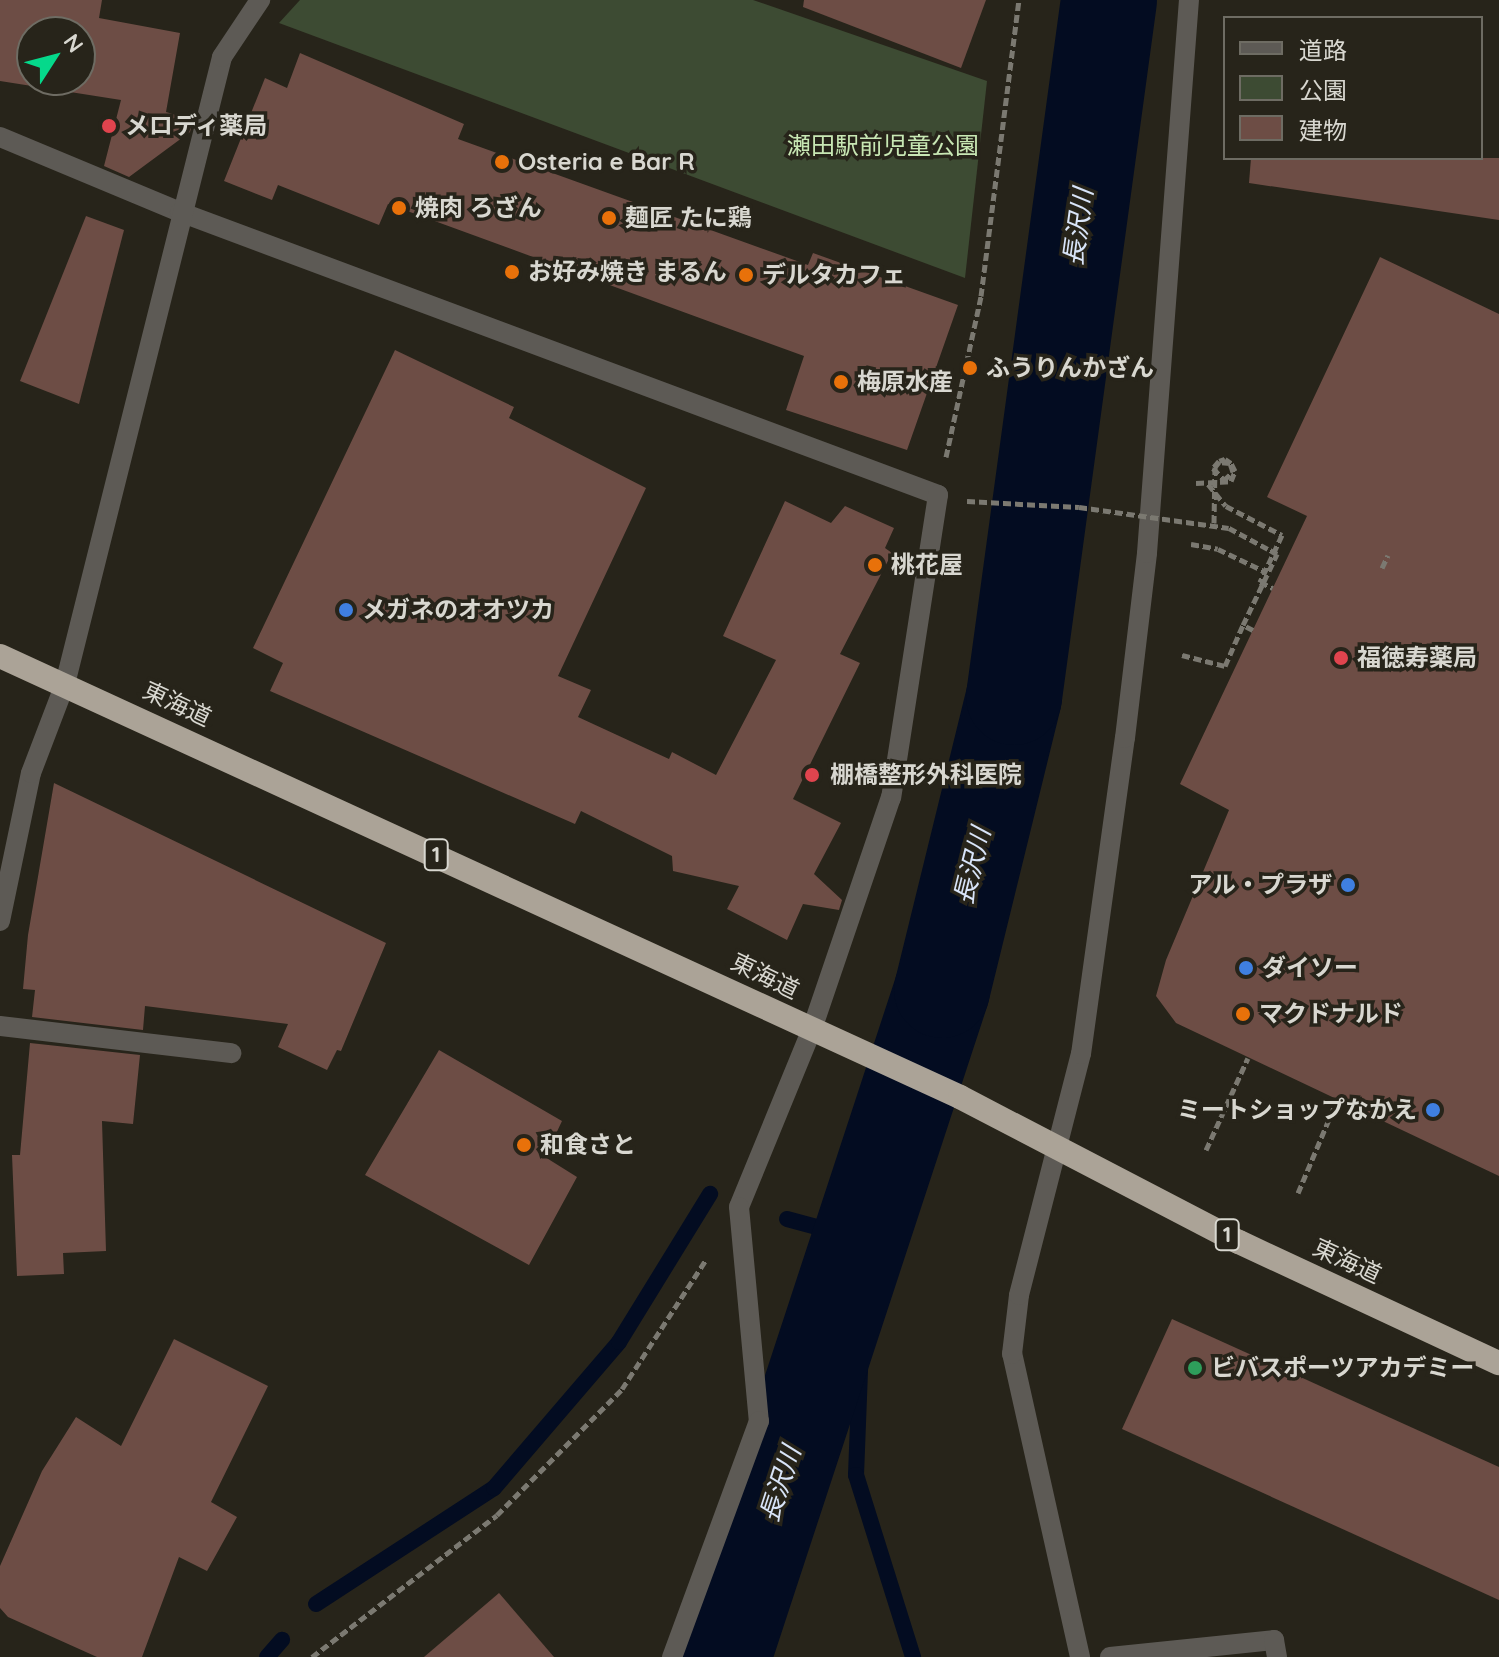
<!DOCTYPE html>
<html>
<head>
<meta charset="utf-8">
<style>
  body { margin:0 }
  #map { position:relative; width:1499px; height:1657px; overflow:hidden; background:#27241a; font-family:Quicksand,"Noto Sans JP",sans-serif }
  div>[style] { position:absolute }
  .green>* { inset:0; background:#3d4b33 }
  .stream>* { height:16px; margin:-8px; padding:0 8px; transform-origin:8px; border-radius:8px; background:#030c21 }
  .river>* { height:96px; margin:-48px; padding:0 48px; transform-origin:48px; border-radius:48px; background:#030c21 }
  .building>* { inset:0; background:#6d4d45 }
  .path>* { height:5px; margin-top:-2.5px; transform-origin:0; background:repeating-linear-gradient(90deg,#7b7971 0 8px,transparent 0 12px) }
  .minor>* { height:20px; margin:-10px; padding:0 10px; transform-origin:10px; border-radius:10px; background:#5d5a55 }
  .highway>* { height:24px; margin:-12px; padding:0 12px; transform-origin:12px; border-radius:12px; background:#aba397 }
  .path-bridge>* { height:5px; margin-top:-2.5px; transform-origin:0; background:repeating-linear-gradient(90deg,#7b7971 0 8px,transparent 0 12px) }
  .dots>* { width:22px; height:22px; translate:-50% -50%; box-sizing:border-box; border:4px solid #27241a; border-radius:50% }
  span { translate:-50% -50%; white-space:nowrap; text-align:center; line-height:1.15; -webkit-text-stroke:7px #27241a; paint-order:stroke }
  .shield-label span { padding:2px 6px; background:#27241a; border:2px solid; border-radius:6px; -webkit-text-stroke-width:0 }
  .shield-label { font-size:22px; color:#d8d7d0; font-weight:700 }
  .poi-label { font-size:24px; color:#d8d7d0; font-weight:700 }
  .left { translate:0 -50%; text-align:left }
  .right { translate:-100% -50%; text-align:right }
  .park-label { font-size:24px; color:#c8e7b4 }
  .street-label { font-size:24px; color:#d8d7d0 }
  .water-label { font-size:26px; color:#d9e5f9; font-style:italic }
  .legend { position:absolute; left:1223px; top:16px; width:260px; height:144px; box-sizing:border-box; background:#27241a; border:2px solid #6e6c63; margin:0; padding:10px 14px; list-style:none; font-size:24px; color:#d8d7d0 }
  .legend li { display:flex; align-items:center; gap:16px; height:40px }
  .legend b { width:40px; border:2px solid #6e6c63 }
  .north { position:absolute; left:16px; top:16px; width:80px; height:80px; box-sizing:border-box; background:#27241a; border:2px solid #6e6c63; border-radius:50%; rotate:54deg; font-size:22px; font-weight:700; line-height:32px; text-align:center; color:#d8d7d0 }
  .north::after { content:''; display:block; margin:auto; width:28px; height:36px; background:#05d98b; clip-path:polygon(50% 0,100% 100%,50% 72%,0 100%) }
</style>
</head>
<body>
<div id="map">
  <div class="green">
    <i style="clip-path:polygon(300px 0,753px 0,987px 81px,965px 278px,279px 23px)"></i>
  </div>
  <div class="stream">
    <i style="left:787px;top:1219px;width:77px;rotate:15.1deg"></i>
    <i style="left:855px;top:1255px;width:90px;rotate:86.2deg"></i>
    <i style="left:861px;top:1345px;width:130px;rotate:92.2deg"></i>
    <i style="left:856px;top:1475px;width:191px;rotate:72.6deg"></i>
    <i style="left:316px;top:1604px;width:212px;rotate:-33.1deg"></i>
    <i style="left:494px;top:1488px;width:192px;rotate:-49.4deg"></i>
    <i style="left:619px;top:1342px;width:174px;rotate:-58.4deg"></i>
    <i style="left:267px;top:1657px;width:23px;rotate:-49deg"></i>
  </div>
  <div class="river">
    <i style="left:723px;top:1657px;width:702px;rotate:-71.82deg"></i>
    <i style="left:942px;top:990px;width:302px;rotate:-76.2deg"></i>
    <i style="left:1014px;top:697px;width:703px;rotate:-82.24deg"></i>
  </div>
  <div class="building">
    <i style="clip-path:polygon(evenodd,0 0,102px 0,99px 18px,180px 33px,166px 112px,193px 120px,190px 132px,129px 177px,104px 166px,121px 100px,0 81px,0 0,32px 32px,80px 32px,80px 80px,32px 80px,32px 32px)"></i>
    <i style="clip-path:polygon(804px 0,986px 0,961px 68px,803px 7px)"></i>
    <i style="clip-path:polygon(300px 53px,464px 124px,458px 139px,808px 265px,813px 253px,958px 305px,907px 450px,786px 410px,804px 356px,388px 204px,379px 225px,278px 185px,272px 200px,224px 181px,265px 78px,287px 88px)"></i>
    <i style="clip-path:polygon(1251px 158px,1499px 158px,1499px 220px,1249px 183px)"></i>
    <i style="clip-path:polygon(86px 216px,124px 230px,79px 404px,20px 381px)"></i>
    <i style="clip-path:polygon(1380px 257px,1499px 314px,1499px 1176px,1176px 1023px,1156px 996px,1166px 960px,1229px 810px,1180px 784px,1307px 516px,1267px 497px)"></i>
    <i style="clip-path:polygon(395px 350px,514px 407px,509px 418px,646px 488px,558px 676px,591px 690px,578px 717px,669px 759px,672px 752px,716px 775px,776px 660px,723px 636px,785px 501px,831px 523px,845px 506px,894px 528px,885px 548px,892px 553px,840px 654px,860px 663px,793px 799px,841px 823px,814px 874px,842px 900px,839px 910px,803px 904px,787px 940px,727px 909px,739px 886px,673px 871px,672px 856px,581px 811px,575px 824px,270px 691px,283px 663px,253px 648px)"></i>
    <i style="clip-path:polygon(54px 783px,386px 943px,341px 1051px,337px 1050px,327px 1070px,278px 1047px,288px 1024px,145px 1006px,143px 1030px,32px 1017px,35px 990px,23px 989px,28px 935px)"></i>
    <i style="clip-path:polygon(30px 1043px,140px 1055px,133px 1124px,102px 1121px,106px 1251px,63px 1253px,64px 1274px,17px 1276px,12px 1155px,20px 1155px)"></i>
    <i style="clip-path:polygon(439px 1050px,562px 1121px,545px 1157px,577px 1177px,529px 1265px,365px 1175px)"></i>
    <i style="clip-path:polygon(1172px 1319px,1499px 1467px,1499px 1600px,1122px 1429px)"></i>
    <i style="clip-path:polygon(174px 1339px,268px 1386px,211px 1502px,237px 1517px,207px 1571px,179px 1557px,142px 1657px,97px 1657px,8px 1617px,0 1608px,0 1566px,42px 1471px,76px 1417px,121px 1446px)"></i>
    <i style="clip-path:polygon(499px 1593px,554px 1657px,424px 1657px)"></i>
  </div>
  <div class="path">
    <i style="left:946px;top:457px;width:165px;rotate:-77.7deg"></i>
    <i style="left:981px;top:296px;width:298px;rotate:-82.7deg"></i>
    <i style="left:1196px;top:483px;width:35px;rotate:-3deg"></i>
    <i style="left:1231px;top:481px;width:11px;rotate:-68deg"></i>
    <i style="left:1235px;top:471px;width:9px;rotate:-117deg"></i>
    <i style="left:1231px;top:463px;width:7px;rotate:-146deg"></i>
    <i style="left:1225px;top:459px;width:6px;rotate:162deg"></i>
    <i style="left:1219px;top:461px;width:9px;rotate:131deg"></i>
    <i style="left:1213px;top:468px;width:16px;rotate:47deg"></i>
    <i style="left:1224px;top:480px;width:12px;rotate:-42deg"></i>
    <i style="left:1233px;top:472px;width:9px;rotate:-108deg"></i>
    <i style="left:1230px;top:463px;width:11px;rotate:-175deg"></i>
    <i style="left:1219px;top:462px;width:6px;rotate:129deg"></i>
    <i style="left:1208px;top:484px;width:28px;rotate:51deg"></i>
    <i style="left:1226px;top:506px;width:63px;rotate:27.4deg"></i>
    <i style="left:1282px;top:535px;width:52px;rotate:115.1deg"></i>
    <i style="left:1260px;top:582px;width:14px;rotate:25deg"></i>
    <i style="left:1229px;top:528px;width:44px;rotate:28.3deg"></i>
    <i style="left:1191px;top:544px;width:27px;rotate:10deg"></i>
    <i style="left:1218px;top:549px;width:51px;rotate:25.6deg"></i>
    <i style="left:1382px;top:568px;width:14px;rotate:-65deg"></i>
    <i style="left:1182px;top:655px;width:44px;rotate:14.3deg"></i>
    <i style="left:1225px;top:666px;width:45px;rotate:-66.3deg"></i>
    <i style="left:1206px;top:1150px;width:101px;rotate:-65.5deg"></i>
    <i style="left:1298px;top:1193px;width:101px;rotate:-67.2deg"></i>
    <i style="left:312px;top:1657px;width:233px;rotate:-37.5deg"></i>
    <i style="left:497px;top:1515px;width:177px;rotate:-45.2deg"></i>
    <i style="left:622px;top:1389px;width:153px;rotate:-57deg"></i>
  </div>
  <div class="minor">
    <i style="left:0;top:137px;width:195px;rotate:22.6deg"></i>
    <i style="left:180px;top:212px;width:809px;rotate:20.47deg"></i>
    <i style="left:938px;top:495px;width:306px;rotate:98.8deg"></i>
    <i style="left:891px;top:797px;width:245px;rotate:108.8deg"></i>
    <i style="left:812px;top:1029px;width:192px;rotate:112.3deg"></i>
    <i style="left:739px;top:1207px;width:215px;rotate:84.7deg"></i>
    <i style="left:759px;top:1421px;width:252px;rotate:110.2deg"></i>
    <i style="left:0;top:921px;width:151px;rotate:-78.2deg"></i>
    <i style="left:31px;top:773px;width:95px;rotate:-69.1deg"></i>
    <i style="left:65px;top:684px;width:646px;rotate:-75.94deg"></i>
    <i style="left:222px;top:57px;width:69px;rotate:-56.3deg"></i>
    <i style="left:0;top:1026px;width:233px;rotate:6.7deg"></i>
    <i style="left:1080px;top:1657px;width:311px;rotate:-102.6deg"></i>
    <i style="left:1012px;top:1354px;width:59px;rotate:-83.2deg"></i>
    <i style="left:1019px;top:1295px;width:249px;rotate:-75.6deg"></i>
    <i style="left:1081px;top:1054px;width:319px;rotate:-82.1deg"></i>
    <i style="left:1125px;top:738px;width:186px;rotate:-83.2deg"></i>
    <i style="left:1147px;top:553px;width:555px;rotate:-85.66deg"></i>
    <i style="left:1110px;top:1657px;width:165px;rotate:-5.9deg"></i>
    <i style="left:1274px;top:1640px;width:17px;rotate:80deg"></i>
  </div>
  <div class="highway">
    <i style="left:0;top:656px;width:1056px;rotate:24.67deg"></i>
    <i style="left:960px;top:1097px;width:314px;rotate:27.5deg"></i>
    <i style="left:1239px;top:1242px;width:287px;rotate:25deg"></i>
  </div>
  <div class="path-bridge">
    <i style="left:967px;top:501px;width:112px;rotate:3.1deg"></i>
    <i style="left:1079px;top:507px;width:151px;rotate:8deg"></i>
    <i style="left:1214px;top:523px;width:56px;rotate:-89deg"></i>
    <i style="left:1253px;top:630px;width:11px;rotate:-153deg"></i>
    <i style="left:1243px;top:625px;width:79px;rotate:-64.4deg"></i>
    <i style="left:1277px;top:554px;width:10px;rotate:-151deg"></i>
  </div>
  <div class="dots">
    <i style="left:109px;top:126px;background:#e0444e"></i>
    <i style="left:502px;top:162px;background:#e8710a"></i>
    <i style="left:399px;top:208px;background:#e8710a"></i>
    <i style="left:609px;top:218px;background:#e8710a"></i>
    <i style="left:512px;top:272px;background:#e8710a"></i>
    <i style="left:746px;top:275px;background:#e8710a"></i>
    <i style="left:970px;top:368px;background:#e8710a"></i>
    <i style="left:841px;top:382px;background:#e8710a"></i>
    <i style="left:875px;top:565px;background:#e8710a"></i>
    <i style="left:346px;top:610px;background:#3f7fe0"></i>
    <i style="left:1341px;top:658px;background:#e0444e"></i>
    <i style="left:812px;top:775px;background:#e0444e"></i>
    <i style="left:1348px;top:885px;background:#3f7fe0"></i>
    <i style="left:1246px;top:968px;background:#3f7fe0"></i>
    <i style="left:1243px;top:1014px;background:#e8710a"></i>
    <i style="left:1433px;top:1110px;background:#3f7fe0"></i>
    <i style="left:524px;top:1145px;background:#e8710a"></i>
    <i style="left:1195px;top:1368px;background:#2e9e5b"></i>
  </div>
  <div class="shield-label">
    <span style="left:436px;top:855px">1</span>
    <span style="left:1227px;top:1235px">1</span>
  </div>
  <div class="poi-label">
    <span class="left" style="left:125px;top:126px">メロディ薬局</span>
    <span class="left" style="left:518px;top:162px">Osteria e Bar R</span>
    <span class="left" style="left:415px;top:208px">焼肉 ろざん</span>
    <span class="left" style="left:625px;top:218px">麺匠 たに鶏</span>
    <span class="left" style="left:528px;top:272px">お好み焼き まるん</span>
    <span class="left" style="left:762px;top:275px">デルタカフェ</span>
    <span class="left" style="left:986px;top:368px">ふうりんかざん</span>
    <span class="left" style="left:857px;top:382px">梅原水産</span>
    <span class="left" style="left:891px;top:565px">桃花屋</span>
    <span class="left" style="left:362px;top:610px">メガネのオオツカ</span>
    <span class="left" style="left:1357px;top:658px">福徳寿薬局</span>
    <span class="left" style="left:830px;top:775px">棚橋整形外科医院</span>
    <span class="right" style="left:1332px;top:885px">アル・プラザ</span>
    <span class="left" style="left:1262px;top:968px">ダイソー</span>
    <span class="left" style="left:1259px;top:1014px">マクドナルド</span>
    <span class="right" style="left:1417px;top:1110px">ミートショップなかえ</span>
    <span class="left" style="left:540px;top:1145px">和食さと</span>
    <span class="left" style="left:1211px;top:1368px">ビバスポーツアカデミー</span>
  </div>
  <div class="park-label">
    <span style="left:883px;top:146px">瀬田駅前児童公園</span>
  </div>
  <div class="street-label">
    <span style="left:177px;top:704px;rotate:25deg">東海道</span>
    <span style="left:765px;top:976px;rotate:26deg">東海道</span>
    <span style="left:1347px;top:1261px;rotate:25deg">東海道</span>
  </div>
  <div class="water-label">
    <span style="left:1078px;top:227px;rotate:-82deg">長沢川</span>
    <span style="left:972px;top:866px;rotate:-76deg">長沢川</span>
    <span style="left:780px;top:1484px;rotate:-72deg">長沢川</span>
  </div>
  <ul class="legend">
  <li><b style="height:10px;background:#5d5a55"></b>道路</li>
  <li><b style="height:22px;background:#3d4b33"></b>公園</li>
  <li><b style="height:22px;background:#6d4d45"></b>建物</li>
  </ul>
  <div class="north">N</div>
</div>
</body>
</html>
